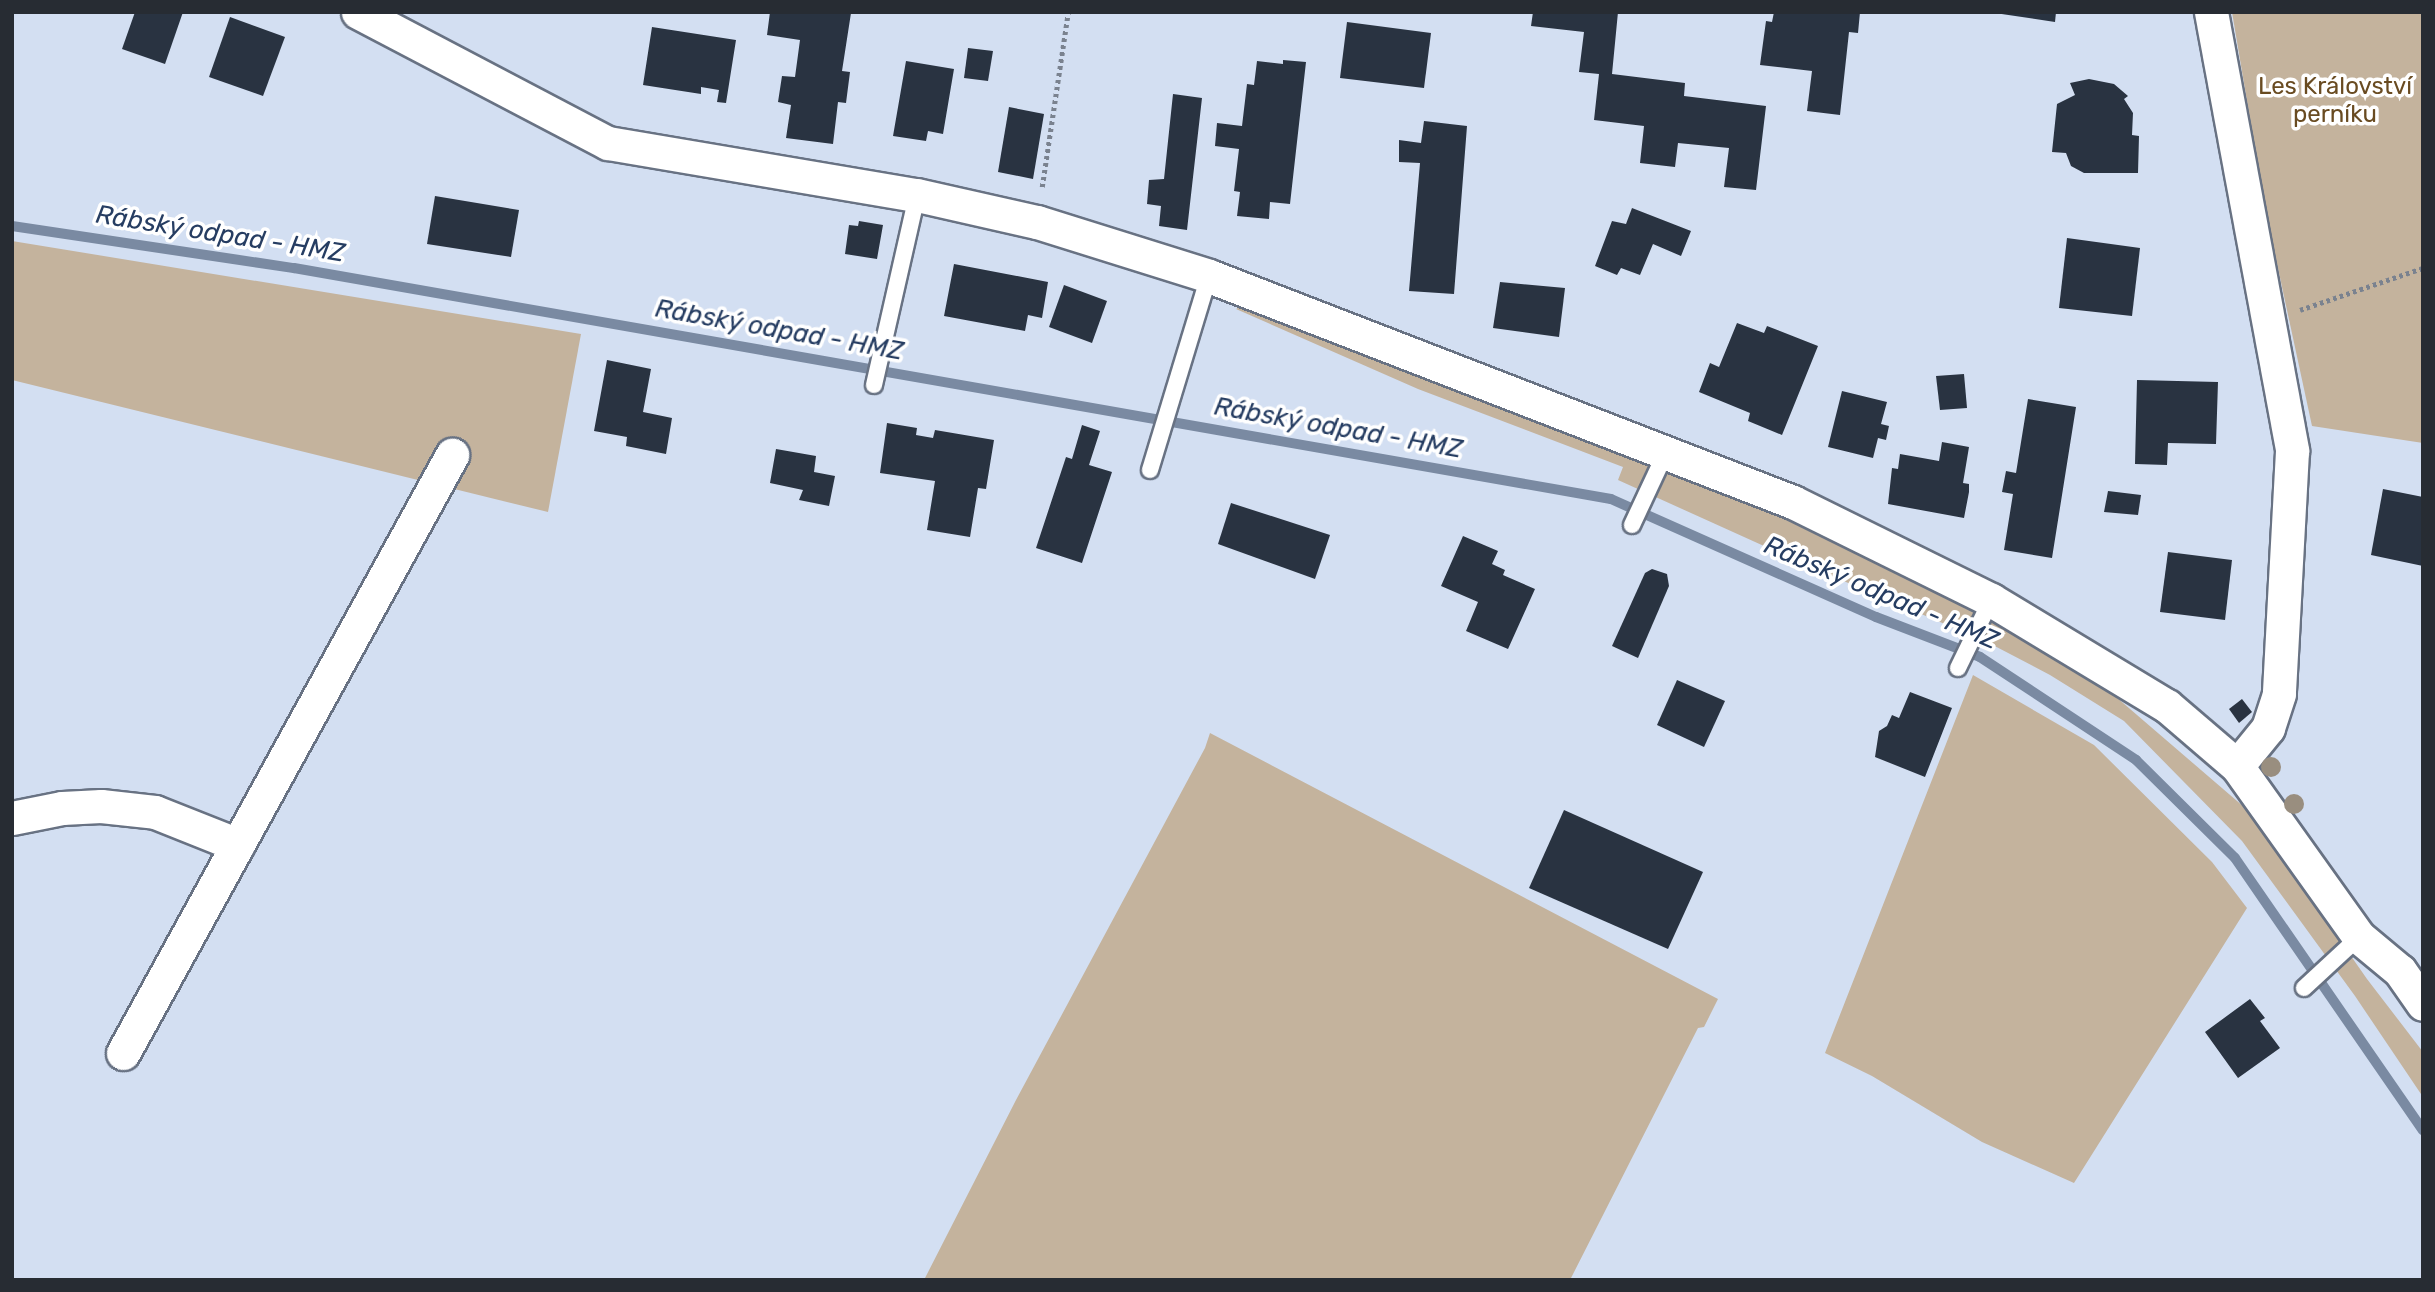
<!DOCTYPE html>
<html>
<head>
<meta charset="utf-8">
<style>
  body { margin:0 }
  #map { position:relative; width:2435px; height:1292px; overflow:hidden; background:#d3dff2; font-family:Rubik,sans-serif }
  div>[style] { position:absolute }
  .green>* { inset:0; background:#c4b39d }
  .stream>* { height:10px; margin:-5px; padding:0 5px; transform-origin:5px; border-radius:5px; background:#7a8aa2 }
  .building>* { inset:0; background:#293341 }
  .path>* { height:4.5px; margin-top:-2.25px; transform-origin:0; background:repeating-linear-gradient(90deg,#7a828f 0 3.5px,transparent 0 7px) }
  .roads { filter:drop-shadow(2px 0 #687283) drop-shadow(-2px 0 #687283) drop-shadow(0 2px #687283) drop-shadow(0 -2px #687283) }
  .lane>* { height:16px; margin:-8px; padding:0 8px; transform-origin:8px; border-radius:8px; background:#fff }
  .street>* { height:33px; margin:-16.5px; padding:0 16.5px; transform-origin:16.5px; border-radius:16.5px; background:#fff }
  .trees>* { width:20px; height:20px; margin:-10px; border-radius:50%; background:#998e7f }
  span { translate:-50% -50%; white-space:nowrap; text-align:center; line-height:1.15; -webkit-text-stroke:7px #fff; paint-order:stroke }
  .park-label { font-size:24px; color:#694b21 }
  .water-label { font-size:26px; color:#263d62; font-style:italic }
  .frame { position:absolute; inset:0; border:14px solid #272c33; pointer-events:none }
</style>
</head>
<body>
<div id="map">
  <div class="green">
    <i style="clip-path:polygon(2232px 12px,2423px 12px,2423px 443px,2312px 426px,2265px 208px)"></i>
    <i style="clip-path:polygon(12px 241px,581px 334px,548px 512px,12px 380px)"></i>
    <i style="clip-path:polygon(1245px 304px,1753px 498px,1920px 583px,2094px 678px,2251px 813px,2367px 979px,2423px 1052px,2423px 1097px,2355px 996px,2242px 841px,2124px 721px,2050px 675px,1987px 642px,1806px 565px,1618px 480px,1623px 467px,1418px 389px,1236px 309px)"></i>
    <i style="clip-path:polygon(1973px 675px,2094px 745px,2212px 862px,2247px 908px,2074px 1183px,1982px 1142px,1872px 1076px,1825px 1053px)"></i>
    <i style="clip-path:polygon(1210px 733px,1718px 999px,1704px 1027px,1698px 1028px,1570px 1280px,924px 1280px,1016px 1100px,1205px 748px)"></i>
  </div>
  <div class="stream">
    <i style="left:12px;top:226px;width:285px;rotate:8.5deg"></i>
    <i style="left:294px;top:268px;width:1337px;rotate:9.95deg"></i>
    <i style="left:1611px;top:499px;width:290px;rotate:24deg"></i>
    <i style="left:1876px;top:617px;width:111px;rotate:21deg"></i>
    <i style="left:1980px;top:657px;width:187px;rotate:33.4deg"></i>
    <i style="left:2136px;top:760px;width:139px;rotate:44.7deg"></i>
    <i style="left:2235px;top:858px;width:331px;rotate:55.4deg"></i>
  </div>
  <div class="building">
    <i style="clip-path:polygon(135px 12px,183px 12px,165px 64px,122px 49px)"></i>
    <i style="clip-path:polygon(770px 12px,851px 13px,842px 71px,850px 72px,846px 103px,838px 102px,833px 144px,786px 138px,791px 105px,778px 102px,782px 76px,795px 77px,800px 40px,767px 35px)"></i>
    <i style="clip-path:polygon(1533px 12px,1618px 12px,1612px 74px,1685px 83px,1684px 96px,1766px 106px,1756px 190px,1724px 187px,1729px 148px,1678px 143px,1675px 167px,1640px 163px,1644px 126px,1594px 120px,1599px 74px,1579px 72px,1584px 32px,1531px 26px)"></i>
    <i style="clip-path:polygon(1774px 12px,1860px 12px,1858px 33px,1849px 32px,1840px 115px,1807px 111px,1812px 71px,1760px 65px,1766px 21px,1772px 22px)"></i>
    <i style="clip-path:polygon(1988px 12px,2056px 12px,2055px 22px)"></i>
    <i style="clip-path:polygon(230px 17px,285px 37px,263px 96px,209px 77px)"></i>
    <i style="clip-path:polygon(1347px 22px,1431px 33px,1424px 88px,1340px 78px)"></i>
    <i style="clip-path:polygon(652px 27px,736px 40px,726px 103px,717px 102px,719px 90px,701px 87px,701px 94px,643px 85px)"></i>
    <i style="clip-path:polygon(968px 48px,993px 51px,988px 81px,964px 78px)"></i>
    <i style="clip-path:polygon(1283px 60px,1306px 62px,1290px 204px,1270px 202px,1269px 219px,1237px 216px,1240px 192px,1234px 191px,1239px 149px,1215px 146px,1217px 123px,1242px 126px,1247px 84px,1254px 85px,1257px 61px,1283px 64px)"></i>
    <i style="clip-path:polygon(906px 61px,954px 69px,943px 134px,928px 131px,926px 141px,893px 136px)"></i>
    <i style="clip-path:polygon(2089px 79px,2114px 84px,2128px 96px,2124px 99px,2133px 113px,2132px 135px,2139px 136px,2138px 173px,2084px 173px,2071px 166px,2066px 153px,2052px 152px,2057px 104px,2075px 95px,2070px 83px)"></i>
    <i style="clip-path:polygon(1173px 94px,1202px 98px,1187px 230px,1159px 226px,1161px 206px,1147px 204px,1149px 180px,1164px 179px)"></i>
    <i style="clip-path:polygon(1009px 107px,1044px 114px,1033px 179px,998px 172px)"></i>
    <i style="clip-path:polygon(1424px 121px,1467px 126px,1454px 294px,1409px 291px,1420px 163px,1399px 162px,1399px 140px,1421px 143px)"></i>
    <i style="clip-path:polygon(435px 196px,519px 210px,511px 257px,427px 244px)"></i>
    <i style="clip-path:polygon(1632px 208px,1691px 231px,1681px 256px,1653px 244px,1640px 275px,1621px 268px,1617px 275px,1595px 266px,1612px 221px,1626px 224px)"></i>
    <i style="clip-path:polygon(859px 221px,883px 225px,877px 259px,845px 254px,849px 225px,858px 226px)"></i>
    <i style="clip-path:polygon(2067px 238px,2140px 248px,2132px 316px,2059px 308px)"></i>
    <i style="clip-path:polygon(954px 264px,1048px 282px,1042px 318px,1028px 315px,1025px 331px,944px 316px)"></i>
    <i style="clip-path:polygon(1500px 282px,1565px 288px,1559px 337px,1493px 328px)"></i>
    <i style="clip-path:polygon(1064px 285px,1107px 301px,1092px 343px,1049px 327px)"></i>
    <i style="clip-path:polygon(1737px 323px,1764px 333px,1767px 326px,1818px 346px,1782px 435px,1748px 421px,1750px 413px,1699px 392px,1710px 363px,1719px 367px)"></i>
    <i style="clip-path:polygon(607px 360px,651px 369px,643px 412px,672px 418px,666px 454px,626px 446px,627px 437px,594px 431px)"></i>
    <i style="clip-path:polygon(1964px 374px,1967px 408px,1940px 410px,1936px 376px)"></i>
    <i style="clip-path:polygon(2137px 380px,2218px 382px,2216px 444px,2168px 443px,2167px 465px,2135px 464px)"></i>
    <i style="clip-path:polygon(1842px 391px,1887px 402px,1881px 424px,1889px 426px,1886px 440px,1878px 438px,1873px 458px,1828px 447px)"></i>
    <i style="clip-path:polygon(2028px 399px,2076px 407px,2052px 558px,2004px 550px,2013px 494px,2002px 492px,2006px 471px,2016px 473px)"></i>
    <i style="clip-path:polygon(887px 423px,917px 428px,916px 435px,933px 438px,935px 430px,994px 440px,986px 489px,978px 488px,970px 537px,927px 530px,935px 481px,880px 473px)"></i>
    <i style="clip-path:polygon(1082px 425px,1100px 431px,1089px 465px,1112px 472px,1082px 563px,1036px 548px,1066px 457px,1072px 459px)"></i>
    <i style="clip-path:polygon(1942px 442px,1969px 447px,1963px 483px,1969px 484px,1969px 492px,1964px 518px,1888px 504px,1892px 468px,1898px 469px,1900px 454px,1939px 461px)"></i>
    <i style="clip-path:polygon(776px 449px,816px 456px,814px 472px,835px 476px,829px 506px,799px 500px,803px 490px,770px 483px)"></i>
    <i style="clip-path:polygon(2383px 489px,2423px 497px,2423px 566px,2371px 555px)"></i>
    <i style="clip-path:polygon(2108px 491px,2141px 495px,2138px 515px,2104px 512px)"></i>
    <i style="clip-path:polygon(1231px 503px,1330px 535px,1315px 579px,1218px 544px)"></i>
    <i style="clip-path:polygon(1463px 536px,1498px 551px,1492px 564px,1505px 570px,1503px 575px,1535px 589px,1508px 649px,1466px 631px,1478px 602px,1441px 586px)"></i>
    <i style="clip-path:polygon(2168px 552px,2232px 560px,2225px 620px,2160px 612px)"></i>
    <i style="clip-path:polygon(1652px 569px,1667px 574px,1669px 586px,1638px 658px,1612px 646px,1645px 573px)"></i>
    <i style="clip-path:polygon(1677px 680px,1725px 701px,1704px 747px,1657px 725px)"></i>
    <i style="clip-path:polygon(1910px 692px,1952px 708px,1925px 777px,1875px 757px,1879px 731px,1887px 726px,1892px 715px,1899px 718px)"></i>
    <i style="clip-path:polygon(2242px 699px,2252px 712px,2239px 723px,2229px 709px)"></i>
    <i style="clip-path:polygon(1564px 810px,1703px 872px,1668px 949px,1529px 888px)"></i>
    <i style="clip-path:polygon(2250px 999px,2265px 1018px,2260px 1021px,2280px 1048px,2238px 1078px,2205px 1032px)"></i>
  </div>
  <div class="path">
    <i style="left:1042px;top:187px;width:177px;rotate:-81.5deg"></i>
    <i style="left:2300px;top:310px;width:130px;rotate:-18.9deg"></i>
  </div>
  <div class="roads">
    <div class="lane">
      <i style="left:874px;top:385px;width:195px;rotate:-77.2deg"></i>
      <i style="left:1150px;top:470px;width:203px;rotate:-73.1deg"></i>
      <i style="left:1632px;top:525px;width:81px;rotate:-65deg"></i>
      <i style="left:1958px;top:668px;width:76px;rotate:-64.1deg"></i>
      <i style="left:2304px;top:988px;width:75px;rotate:-42.8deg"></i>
    </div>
    <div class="street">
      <i style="left:358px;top:12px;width:282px;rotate:27.7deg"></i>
      <i style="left:608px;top:143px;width:313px;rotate:9.6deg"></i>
      <i style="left:917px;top:195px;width:123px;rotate:12.7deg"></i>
      <i style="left:1037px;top:222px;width:180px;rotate:17.4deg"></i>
      <i style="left:1209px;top:276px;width:626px;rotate:21.16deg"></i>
      <i style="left:1793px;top:502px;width:221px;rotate:26.3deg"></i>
      <i style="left:1991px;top:600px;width:205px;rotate:31.1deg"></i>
      <i style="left:2167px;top:706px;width:92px;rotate:40.6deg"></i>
      <i style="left:2237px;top:766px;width:210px;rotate:54.5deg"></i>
      <i style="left:2359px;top:937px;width:53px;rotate:39.7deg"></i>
      <i style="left:2400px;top:971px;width:40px;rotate:55.1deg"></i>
      <i style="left:2211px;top:12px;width:446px;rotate:79.5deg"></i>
      <i style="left:2292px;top:451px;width:243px;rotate:93.1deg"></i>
      <i style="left:2279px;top:694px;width:36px;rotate:108deg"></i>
      <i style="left:2268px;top:728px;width:49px;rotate:129.2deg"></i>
      <i style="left:12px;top:818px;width:51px;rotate:-11.3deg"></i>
      <i style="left:62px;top:808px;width:39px;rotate:-3deg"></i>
      <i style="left:101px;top:806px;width:54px;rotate:6.3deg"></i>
      <i style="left:155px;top:812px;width:89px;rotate:21.7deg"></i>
      <i style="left:123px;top:1053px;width:683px;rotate:-61.18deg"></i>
    </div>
  </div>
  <div class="trees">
    <i style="left:2271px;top:767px"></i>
    <i style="left:2294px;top:804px"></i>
  </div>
  <div class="park-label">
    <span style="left:2335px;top:101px">Les Království<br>perníku</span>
  </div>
  <div class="water-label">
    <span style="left:220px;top:234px;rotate:9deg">Rábský odpad - HMZ</span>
    <span style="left:779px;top:330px;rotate:10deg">Rábský odpad - HMZ</span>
    <span style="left:1338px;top:428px;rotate:10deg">Rábský odpad - HMZ</span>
    <span style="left:1881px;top:593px;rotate:23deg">Rábský odpad - HMZ</span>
  </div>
  <div class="frame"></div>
</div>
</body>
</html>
